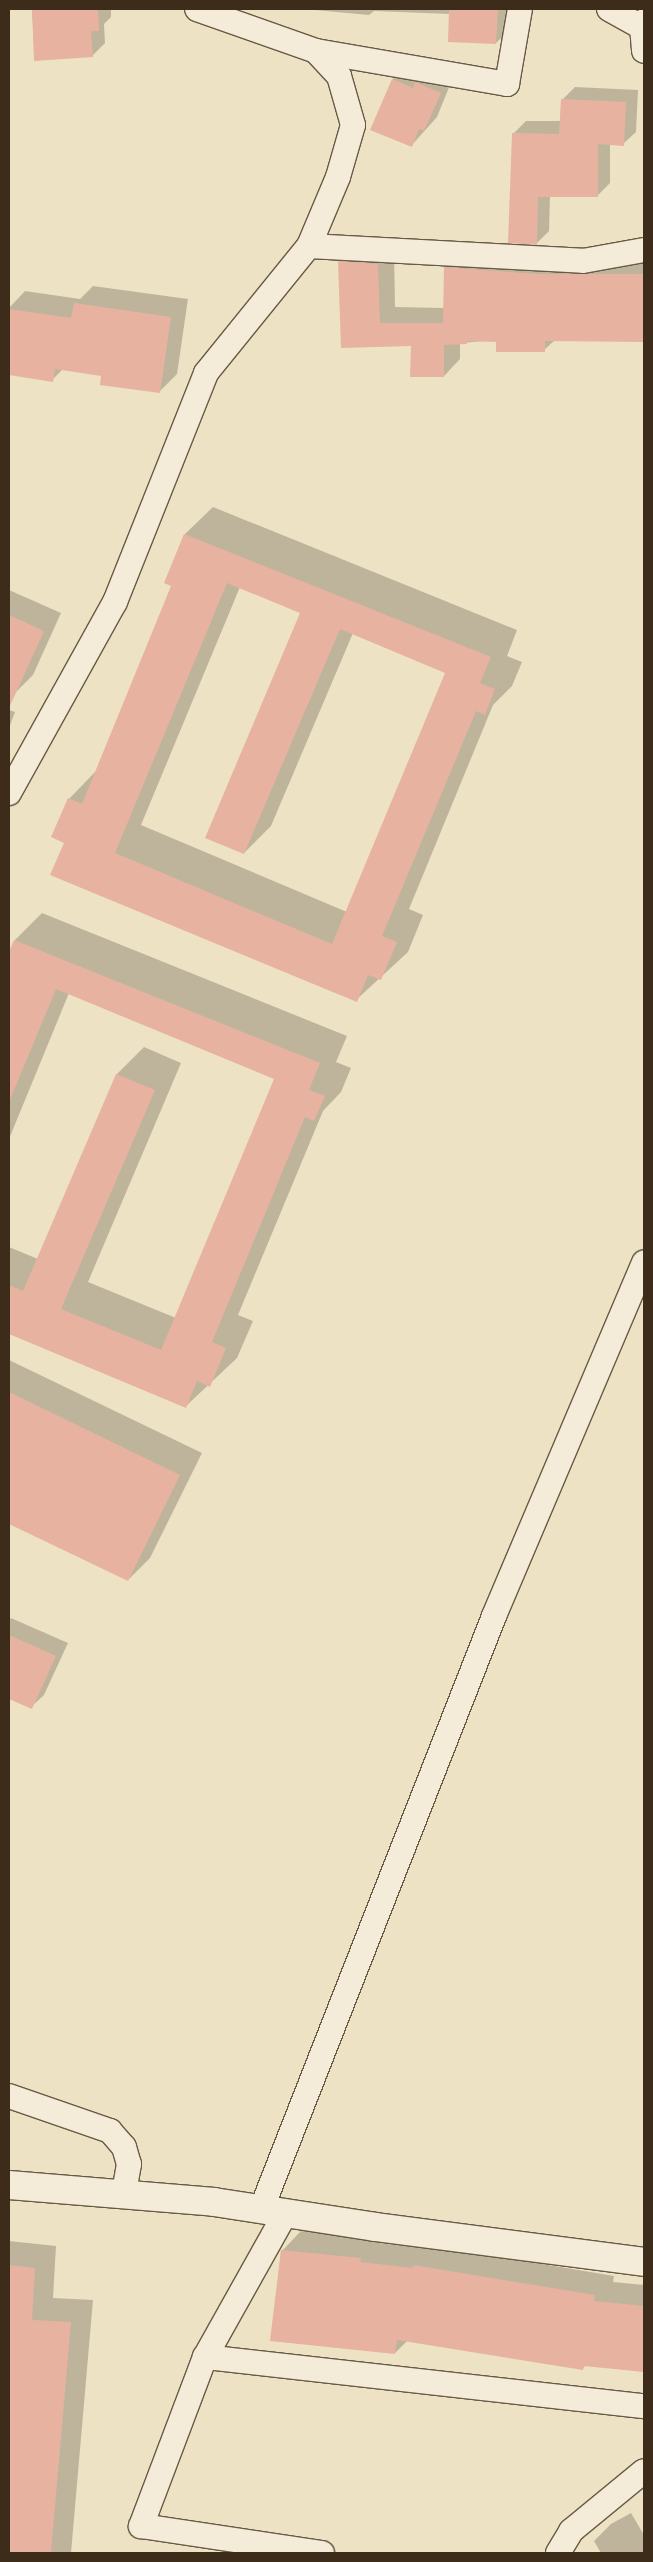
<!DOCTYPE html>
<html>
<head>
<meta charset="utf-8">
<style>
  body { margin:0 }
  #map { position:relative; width:653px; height:2562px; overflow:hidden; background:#eee2c4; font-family:"EB Garamond",serif }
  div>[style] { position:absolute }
  .shadow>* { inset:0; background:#0003 }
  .building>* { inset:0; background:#e8b2a0 }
  .roads { filter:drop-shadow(1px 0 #685a44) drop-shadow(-1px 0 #685a44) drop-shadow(0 1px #685a44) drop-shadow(0 -1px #685a44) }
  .minor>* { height:24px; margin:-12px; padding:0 12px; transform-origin:12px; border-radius:12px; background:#f4ecd9 }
  .secondary>* { height:28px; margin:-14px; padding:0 14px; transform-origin:14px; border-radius:14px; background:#f4ecd9 }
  span { translate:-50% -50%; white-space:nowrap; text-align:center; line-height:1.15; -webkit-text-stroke:5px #f4ecd9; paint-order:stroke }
  .frame { position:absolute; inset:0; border:10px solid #3c2c19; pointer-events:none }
</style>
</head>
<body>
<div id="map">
  <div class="shadow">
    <i style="clip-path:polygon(32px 9px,111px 9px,111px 17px,104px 24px,105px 43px,92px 56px,35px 60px)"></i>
    <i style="clip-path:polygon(304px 9px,513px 9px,512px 27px,496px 43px,450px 14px,374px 11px,369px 15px)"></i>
    <i style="clip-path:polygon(406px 67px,452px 80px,437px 117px,411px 146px,372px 129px,393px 79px)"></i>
    <i style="clip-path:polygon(575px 87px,638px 90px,636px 132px,623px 144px,610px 144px,610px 183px,597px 196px,550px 195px,549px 231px,537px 243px,513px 134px,526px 121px,561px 121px,562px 100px)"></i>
    <i style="clip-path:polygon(356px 246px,394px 248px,395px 307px,444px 308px,445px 268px,461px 252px,644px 258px,644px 340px,555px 340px,544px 350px,497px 340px,460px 343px,460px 359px,444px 376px,412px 344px,342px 347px,340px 262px)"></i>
    <i style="clip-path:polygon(93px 286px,188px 299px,177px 374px,159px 392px,103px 375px,63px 369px,52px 380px,9px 374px,9px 308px,25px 291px,80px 299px)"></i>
    <i style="clip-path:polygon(evenodd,213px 507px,517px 630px,507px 656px,522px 662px,512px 686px,493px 705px,409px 909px,423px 915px,408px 952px,356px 1000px,66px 842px,69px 799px,96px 771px,173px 585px,166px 582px,185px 534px,213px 507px,240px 587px,302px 612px,244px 853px,271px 826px,353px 633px,447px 672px,347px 912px,141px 825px,240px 587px)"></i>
    <i style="clip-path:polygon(9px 590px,61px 613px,33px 675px,15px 693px,9px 690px)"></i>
    <i style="clip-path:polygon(9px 710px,15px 712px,9px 728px)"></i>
    <i style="clip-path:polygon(42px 913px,347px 1036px,336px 1062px,351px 1068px,341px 1092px,323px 1111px,238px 1315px,253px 1321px,237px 1358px,186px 1406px,9px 1333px,9px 1247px,38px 1259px,117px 1074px,144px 1047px,181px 1063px,88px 1282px,176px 1318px,276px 1078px,69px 993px,9px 1139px,9px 955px,15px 940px)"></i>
    <i style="clip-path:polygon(9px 1360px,202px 1453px,150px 1558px,128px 1580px,9px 1522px)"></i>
    <i style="clip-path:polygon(11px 1618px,68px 1643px,44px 1695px,31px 1707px,9px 1697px,9px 1620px)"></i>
    <i style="clip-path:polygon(301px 2231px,379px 2239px,379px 2243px,431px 2249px,434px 2246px,614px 2276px,613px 2282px,644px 2285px,644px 2370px,586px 2365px,583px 2368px,407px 2341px,395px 2353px,271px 2340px,281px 2252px)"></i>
    <i style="clip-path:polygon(9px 2241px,56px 2246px,53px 2298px,93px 2300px,71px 2553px,9px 2553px)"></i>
    <i style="clip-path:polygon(631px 2513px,644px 2535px,644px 2553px,601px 2553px,594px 2541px,611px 2524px)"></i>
  </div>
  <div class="building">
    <i style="clip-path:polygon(32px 9px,98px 9px,99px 31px,91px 31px,93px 57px,34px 61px)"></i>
    <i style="clip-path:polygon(449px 9px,498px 9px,496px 44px,448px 42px)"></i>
    <i style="clip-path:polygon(392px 79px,413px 88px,415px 82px,441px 93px,424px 131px,419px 129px,412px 147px,370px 130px)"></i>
    <i style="clip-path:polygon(561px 99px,626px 102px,624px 146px,598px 144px,598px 197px,538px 197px,537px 245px,508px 243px,512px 133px,559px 134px)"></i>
    <i style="clip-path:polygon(338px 261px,378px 264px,380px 323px,443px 323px,444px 267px,537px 274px,644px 274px,644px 342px,545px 341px,545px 352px,496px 352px,496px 342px,467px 341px,467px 344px,444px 345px,444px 377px,410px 377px,411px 346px,341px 348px)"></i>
    <i style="clip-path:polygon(74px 303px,171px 317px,160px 393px,100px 385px,101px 376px,55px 369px,53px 382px,9px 375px,9px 309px,71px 318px)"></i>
    <i style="clip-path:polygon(evenodd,184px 534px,491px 657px,480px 683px,495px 689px,485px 715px,476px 711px,382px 936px,397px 942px,381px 980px,368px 975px,357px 1002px,50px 875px,64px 843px,51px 837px,68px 798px,82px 804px,171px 586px,164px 583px,184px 534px,227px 583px,300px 613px,205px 838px,244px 854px,340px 629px,445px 673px,332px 944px,115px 853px,227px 583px)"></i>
    <i style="clip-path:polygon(9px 615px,44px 631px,9px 708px)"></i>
    <i style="clip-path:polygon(14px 940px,320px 1063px,309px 1090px,325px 1096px,314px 1121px,305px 1117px,212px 1342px,226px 1348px,210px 1387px,197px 1381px,186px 1408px,9px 1334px,9px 1285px,23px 1291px,116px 1074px,155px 1090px,61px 1309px,161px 1350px,274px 1079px,56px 989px,9px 1102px,9px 952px)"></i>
    <i style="clip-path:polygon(9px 1392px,180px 1475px,128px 1581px,9px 1524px)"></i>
    <i style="clip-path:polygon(9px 1635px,56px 1656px,32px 1709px,9px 1699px)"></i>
    <i style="clip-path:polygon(281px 2250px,361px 2258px,360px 2262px,413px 2268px,413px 2265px,595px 2295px,594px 2301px,644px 2306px,644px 2372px,584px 2366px,583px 2370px,397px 2340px,395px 2354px,270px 2341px)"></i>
    <i style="clip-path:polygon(9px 2265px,35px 2268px,32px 2320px,71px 2322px,51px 2553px,9px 2553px)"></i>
  </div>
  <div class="roads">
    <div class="minor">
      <i style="left:609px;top:9px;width:38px;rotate:29deg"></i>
      <i style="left:642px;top:27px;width:6px;rotate:-72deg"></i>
      <i style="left:642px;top:27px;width:24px;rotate:85deg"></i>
      <i style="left:316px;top:51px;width:194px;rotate:9.8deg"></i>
      <i style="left:507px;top:84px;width:76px;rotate:-80.2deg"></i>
      <i style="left:309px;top:246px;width:274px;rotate:3.1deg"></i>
      <i style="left:583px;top:261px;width:62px;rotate:-10.2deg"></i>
      <i style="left:9px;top:793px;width:218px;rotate:-61deg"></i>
      <i style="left:115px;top:602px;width:246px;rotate:-68.3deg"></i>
      <i style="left:206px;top:373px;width:164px;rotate:-51deg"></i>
      <i style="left:309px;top:246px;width:75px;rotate:-67.2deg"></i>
      <i style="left:338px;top:177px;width:54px;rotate:-73.9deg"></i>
      <i style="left:353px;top:125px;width:51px;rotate:-105.9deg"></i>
      <i style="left:339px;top:76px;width:34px;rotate:-133deg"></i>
      <i style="left:316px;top:51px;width:126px;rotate:-160.6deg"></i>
      <i style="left:9px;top:2096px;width:107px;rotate:19.1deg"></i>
      <i style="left:110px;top:2131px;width:21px;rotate:49deg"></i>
      <i style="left:124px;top:2147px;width:18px;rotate:74deg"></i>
      <i style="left:129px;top:2164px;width:28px;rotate:100deg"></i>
      <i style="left:261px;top:2210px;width:638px;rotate:-68.58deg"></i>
      <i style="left:494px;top:1616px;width:384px;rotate:-67deg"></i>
      <i style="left:285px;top:2214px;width:164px;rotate:119.2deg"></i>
      <i style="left:205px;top:2357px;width:181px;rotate:110.7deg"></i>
      <i style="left:141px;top:2526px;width:183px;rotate:8.5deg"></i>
      <i style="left:205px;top:2357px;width:442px;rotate:6.4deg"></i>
      <i style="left:558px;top:2553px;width:26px;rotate:-59deg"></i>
      <i style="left:571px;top:2531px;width:94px;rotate:-39.4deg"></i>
    </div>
    <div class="secondary">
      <i style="left:9px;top:2185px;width:206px;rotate:4.7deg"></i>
      <i style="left:214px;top:2202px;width:163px;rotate:8.8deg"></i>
      <i style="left:375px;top:2227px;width:271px;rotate:7.4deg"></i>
    </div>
  </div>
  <div class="frame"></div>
</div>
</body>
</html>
